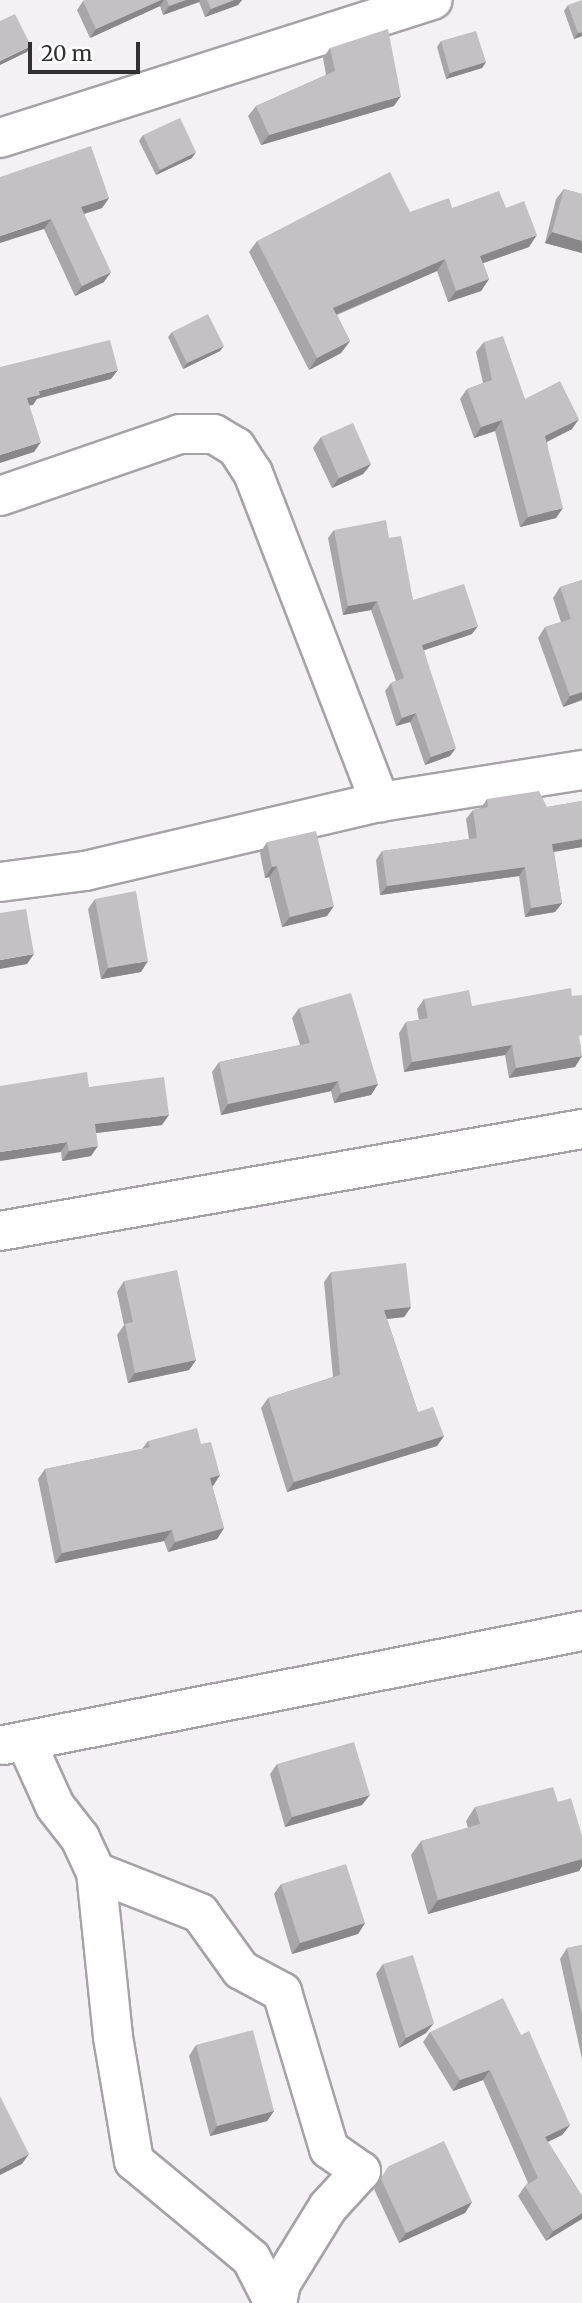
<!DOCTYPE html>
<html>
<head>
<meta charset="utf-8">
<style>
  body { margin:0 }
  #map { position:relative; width:582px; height:2303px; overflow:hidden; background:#f4f1f5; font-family:Merriweather,serif }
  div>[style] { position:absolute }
  .roads { filter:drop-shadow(2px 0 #a6a3a7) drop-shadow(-2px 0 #a6a3a7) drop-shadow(0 2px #a6a3a7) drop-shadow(0 -2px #a6a3a7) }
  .minor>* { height:38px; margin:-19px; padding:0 19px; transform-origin:19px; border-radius:19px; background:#fff }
  .wall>* { inset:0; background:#a9a6a9 }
  .shaded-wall>* { inset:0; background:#89878a }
  .building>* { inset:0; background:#c4c1c5 }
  span { translate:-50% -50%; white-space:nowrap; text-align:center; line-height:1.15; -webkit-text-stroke:6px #fff; paint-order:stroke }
  .scale { position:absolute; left:28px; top:42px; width:112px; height:32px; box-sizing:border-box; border:4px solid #313031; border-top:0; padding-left:9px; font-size:21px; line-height:24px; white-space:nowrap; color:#313031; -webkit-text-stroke:5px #fff; paint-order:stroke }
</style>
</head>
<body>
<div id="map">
  <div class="roads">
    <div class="minor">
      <i style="left:0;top:138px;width:454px;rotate:-17.7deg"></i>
      <i style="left:0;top:496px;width:190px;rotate:-19deg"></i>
      <i style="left:180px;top:434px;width:34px"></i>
      <i style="left:214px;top:434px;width:26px;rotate:31deg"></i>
      <i style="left:236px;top:447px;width:31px;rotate:57deg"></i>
      <i style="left:253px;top:473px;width:353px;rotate:68.9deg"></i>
      <i style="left:0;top:882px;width:86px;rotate:-7.4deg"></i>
      <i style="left:85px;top:871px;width:303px;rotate:-13.2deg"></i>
      <i style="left:380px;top:802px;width:205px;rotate:-9deg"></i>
      <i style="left:0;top:1231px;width:591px;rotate:-9.94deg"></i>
      <i style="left:26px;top:1742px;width:70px;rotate:65.6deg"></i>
      <i style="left:55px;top:1806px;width:41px;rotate:52deg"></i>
      <i style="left:80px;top:1838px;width:38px;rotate:65deg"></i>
      <i style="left:96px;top:1872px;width:166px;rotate:84.1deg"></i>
      <i style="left:113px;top:2037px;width:126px;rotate:80.4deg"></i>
      <i style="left:134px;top:2161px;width:152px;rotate:39.7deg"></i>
      <i style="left:251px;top:2258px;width:51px;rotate:62.9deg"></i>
      <i style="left:4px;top:1745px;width:589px;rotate:-11.16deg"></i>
      <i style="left:96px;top:1872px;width:112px;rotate:21.5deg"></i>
      <i style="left:200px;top:1913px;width:70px;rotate:54.3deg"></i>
      <i style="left:241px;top:1970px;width:47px;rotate:28.2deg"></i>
      <i style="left:282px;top:1992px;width:164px;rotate:73.3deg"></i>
      <i style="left:329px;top:2149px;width:39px;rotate:35deg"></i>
      <i style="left:361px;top:2171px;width:49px;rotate:132.5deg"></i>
      <i style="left:328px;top:2207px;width:89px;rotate:121.7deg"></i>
      <i style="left:281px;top:2283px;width:20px;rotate:101deg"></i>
    </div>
  </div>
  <div class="wall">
    <i style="clip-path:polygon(86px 0,242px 0,238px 5px,205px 17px,199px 2px,163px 15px,160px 6px,90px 38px,77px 10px,83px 1px)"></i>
    <i style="clip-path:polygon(568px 5px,582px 36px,574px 39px,564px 11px)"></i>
    <i style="clip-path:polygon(441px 41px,486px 62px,482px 68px,446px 79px,437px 47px)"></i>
    <i style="clip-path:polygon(330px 48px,394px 106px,261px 145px,248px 116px,256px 106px,326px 75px,323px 58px)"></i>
    <i style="clip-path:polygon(143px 135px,192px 158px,156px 175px,139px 141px)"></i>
    <i style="clip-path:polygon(0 177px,109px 198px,102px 208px,84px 214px,104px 282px,75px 296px,44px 229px)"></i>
    <i style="clip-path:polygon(564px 189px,582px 194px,582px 253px,545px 243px,556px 199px)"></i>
    <i style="clip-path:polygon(452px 208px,506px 208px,529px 247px,483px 263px,489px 279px,481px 291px,448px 302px,437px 271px,337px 315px,350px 341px,341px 353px,309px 370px,249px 252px,257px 241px,410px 212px)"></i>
    <i style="clip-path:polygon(172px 332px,220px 351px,183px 369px,168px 337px)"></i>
    <i style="clip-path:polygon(484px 342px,525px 399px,572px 429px,547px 442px,556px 518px,520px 527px,495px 431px,474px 438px,460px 399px,467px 389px,483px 383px,476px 352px)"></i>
    <i style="clip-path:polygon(321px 437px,371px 464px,363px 474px,332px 488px,313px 448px)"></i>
    <i style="clip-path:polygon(334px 530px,389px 538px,413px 600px,472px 634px,424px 650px,450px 756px,425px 765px,410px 722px,396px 726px,385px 691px,391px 683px,396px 681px,371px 610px,343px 615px,328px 538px)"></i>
    <i style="clip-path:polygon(582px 580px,582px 700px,563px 707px,538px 638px,545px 627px,561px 622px,553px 598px,560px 587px)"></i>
    <i style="clip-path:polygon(487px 799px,547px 807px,582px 801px,582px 847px,554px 852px,562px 903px,555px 912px,525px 917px,519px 876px,380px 895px,376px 860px,382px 851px,469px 839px,466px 819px,473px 810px,481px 808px)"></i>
    <i style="clip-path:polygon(267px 842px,327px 916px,282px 927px,269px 877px,265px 878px,260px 853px)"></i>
    <i style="clip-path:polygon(95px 899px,141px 972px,101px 979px,88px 909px)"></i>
    <i style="clip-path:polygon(424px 999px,472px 1006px,581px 1045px,575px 1067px,509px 1078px,505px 1055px,404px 1072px,399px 1033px,406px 1022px,419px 1020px,417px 1009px)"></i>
    <i style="clip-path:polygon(299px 1008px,378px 1084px,371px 1095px,334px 1103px,331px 1091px,221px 1115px,212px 1072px,219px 1062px,300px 1045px,292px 1018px)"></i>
    <i style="clip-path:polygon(89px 1087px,162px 1125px,96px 1133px,91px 1156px,62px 1161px,61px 1152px)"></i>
    <i style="clip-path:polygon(331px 1272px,411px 1307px,404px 1317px,387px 1319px,418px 1412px,444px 1436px,437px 1446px,287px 1492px,261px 1408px,268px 1398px,333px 1377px,324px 1282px)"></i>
    <i style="clip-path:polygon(124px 1281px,196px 1360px,189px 1370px,128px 1383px,117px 1335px,124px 1325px,117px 1292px)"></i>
    <i style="clip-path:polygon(148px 1441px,201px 1444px,220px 1475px,212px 1486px,224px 1528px,217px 1539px,168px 1552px,164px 1541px,55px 1563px,38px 1479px,45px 1469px,142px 1449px)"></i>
    <i style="clip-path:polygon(277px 1764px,362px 1805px,285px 1827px,270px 1774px)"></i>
    <i style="clip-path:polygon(558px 1802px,582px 1836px,582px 1866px,579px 1871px,428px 1914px,411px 1855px,421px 1841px,468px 1828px,466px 1821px,475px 1807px)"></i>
    <i style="clip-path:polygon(281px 1884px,365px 1923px,358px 1934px,292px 1954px,274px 1894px)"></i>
    <i style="clip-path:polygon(582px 1945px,582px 2059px,560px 1959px,567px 1948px)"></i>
    <i style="clip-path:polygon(383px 1964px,426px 2033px,399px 2048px,376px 1974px)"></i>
    <i style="clip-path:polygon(430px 2032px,521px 2035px,570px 2125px,562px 2135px,548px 2142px,582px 2196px,546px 2241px,518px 2196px,525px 2186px,528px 2183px,483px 2080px,453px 2091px,423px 2042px)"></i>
    <i style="clip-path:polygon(196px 2045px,274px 2111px,267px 2121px,210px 2136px,189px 2056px)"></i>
    <i style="clip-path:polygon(389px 2166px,472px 2202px,465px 2213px,399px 2243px,374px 2189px)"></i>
  </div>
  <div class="shaded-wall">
    <i style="clip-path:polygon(161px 0,164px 0,160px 6px,90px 38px,96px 29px)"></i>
    <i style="clip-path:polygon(186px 0,200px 0,199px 2px,163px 15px,169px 6px)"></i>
    <i style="clip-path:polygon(234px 0,242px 0,238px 5px,205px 17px,211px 9px)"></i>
    <i style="clip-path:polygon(582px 32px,582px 36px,574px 39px,578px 33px)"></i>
    <i style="clip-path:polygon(31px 46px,27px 52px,0 65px,0 61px)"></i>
    <i style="clip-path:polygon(486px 62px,482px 68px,446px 79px,450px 73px)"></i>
    <i style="clip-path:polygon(401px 96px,394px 106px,261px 145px,269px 135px)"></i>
    <i style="clip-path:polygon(196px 152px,192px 158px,156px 175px,160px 170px)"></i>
    <i style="clip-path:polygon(109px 198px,102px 208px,74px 217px,81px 207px)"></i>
    <i style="clip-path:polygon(51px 219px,44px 229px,0 243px,0 236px)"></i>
    <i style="clip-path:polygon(552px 232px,582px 241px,582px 253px,545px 243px)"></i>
    <i style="clip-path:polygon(537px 235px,529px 247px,472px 267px,480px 256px)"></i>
    <i style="clip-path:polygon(445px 259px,437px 271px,325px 319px,333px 308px)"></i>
    <i style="clip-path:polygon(111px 272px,104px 282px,75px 296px,82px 286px)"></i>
    <i style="clip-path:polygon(489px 279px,481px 291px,448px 302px,456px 291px)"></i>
    <i style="clip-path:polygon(350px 341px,341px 353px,309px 370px,317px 358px)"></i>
    <i style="clip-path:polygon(224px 346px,220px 351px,183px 369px,187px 363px)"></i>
    <i style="clip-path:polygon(118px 370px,111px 379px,37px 399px,33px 405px,20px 407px,27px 398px,39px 391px)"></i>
    <i style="clip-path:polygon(579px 419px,572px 429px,538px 446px,545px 436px)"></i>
    <i style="clip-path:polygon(502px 420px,495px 431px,474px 438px,481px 427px)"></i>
    <i style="clip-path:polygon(41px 442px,34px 452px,0 463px,0 455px)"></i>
    <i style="clip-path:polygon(371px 464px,363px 474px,332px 488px,339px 478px)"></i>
    <i style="clip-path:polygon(563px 508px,556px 518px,520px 527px,528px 517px)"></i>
    <i style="clip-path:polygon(377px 601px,371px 610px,343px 615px,348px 606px)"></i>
    <i style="clip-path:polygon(478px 626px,472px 634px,416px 653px,422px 645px)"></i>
    <i style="clip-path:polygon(582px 692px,582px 700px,563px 707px,570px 696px)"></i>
    <i style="clip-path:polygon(416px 713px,410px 722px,396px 726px,402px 718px)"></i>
    <i style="clip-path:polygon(456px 748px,450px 756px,425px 765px,431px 757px)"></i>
    <i style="clip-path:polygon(582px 839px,582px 847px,546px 853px,552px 844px)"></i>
    <i style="clip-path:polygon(277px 866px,269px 877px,265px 878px,272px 867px)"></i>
    <i style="clip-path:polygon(525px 867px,519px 876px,380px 895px,387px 886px)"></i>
    <i style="clip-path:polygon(562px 903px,555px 912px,525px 917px,531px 908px)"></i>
    <i style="clip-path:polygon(334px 906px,327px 916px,282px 927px,290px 917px)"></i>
    <i style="clip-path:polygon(34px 954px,27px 964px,0 969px,0 960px)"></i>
    <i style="clip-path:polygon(148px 961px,141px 972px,101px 979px,108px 968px)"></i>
    <i style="clip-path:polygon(512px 1045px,505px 1055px,404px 1072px,412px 1062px)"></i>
    <i style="clip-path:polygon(582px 1056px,575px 1067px,509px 1078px,516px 1068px)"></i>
    <i style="clip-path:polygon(338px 1081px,331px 1091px,221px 1115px,228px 1104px)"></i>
    <i style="clip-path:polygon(378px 1084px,371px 1095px,334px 1103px,341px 1093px)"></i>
    <i style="clip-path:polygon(169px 1115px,162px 1125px,88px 1134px,95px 1124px)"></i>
    <i style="clip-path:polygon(67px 1142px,61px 1152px,0 1161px,0 1152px)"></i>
    <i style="clip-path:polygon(98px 1146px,91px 1156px,62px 1161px,69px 1151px)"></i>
    <i style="clip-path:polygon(411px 1307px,404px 1317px,377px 1320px,384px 1310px)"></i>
    <i style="clip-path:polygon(196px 1360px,189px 1370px,128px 1383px,135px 1373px)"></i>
    <i style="clip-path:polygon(444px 1436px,437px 1446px,287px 1492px,294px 1482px)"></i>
    <i style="clip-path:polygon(220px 1475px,213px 1486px,203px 1488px,210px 1478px)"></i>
    <i style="clip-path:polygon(224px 1528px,217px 1539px,168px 1552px,175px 1542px)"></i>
    <i style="clip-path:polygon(172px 1530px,164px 1541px,55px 1563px,62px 1553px)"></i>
    <i style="clip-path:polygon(370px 1795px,362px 1805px,285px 1827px,292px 1817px)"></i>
    <i style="clip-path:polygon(582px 1859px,582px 1866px,579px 1871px,428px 1914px,438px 1900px)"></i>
    <i style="clip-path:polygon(365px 1923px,358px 1934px,292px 1954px,300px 1943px)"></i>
    <i style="clip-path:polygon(434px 2023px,426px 2033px,399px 2048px,406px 2038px)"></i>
    <i style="clip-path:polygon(490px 2070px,483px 2080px,453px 2091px,460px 2080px)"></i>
    <i style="clip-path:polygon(274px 2111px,267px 2121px,210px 2136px,217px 2126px)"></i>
    <i style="clip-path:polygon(570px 2125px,562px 2135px,537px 2147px,545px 2137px)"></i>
    <i style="clip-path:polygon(29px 2154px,22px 2164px,0 2175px,0 2169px)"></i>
    <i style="clip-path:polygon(472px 2202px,465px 2213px,399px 2243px,406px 2233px)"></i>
    <i style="clip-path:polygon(582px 2213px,582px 2219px,546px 2241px,553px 2231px)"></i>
  </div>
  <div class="building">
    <i style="clip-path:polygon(86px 0,161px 0,96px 29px,83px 1px)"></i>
    <i style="clip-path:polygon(167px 0,186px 0,169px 6px)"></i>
    <i style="clip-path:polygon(207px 0,234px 0,211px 9px)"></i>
    <i style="clip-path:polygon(582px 0,582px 32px,578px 33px,568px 5px)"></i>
    <i style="clip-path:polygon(15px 14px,31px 46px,0 61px,0 21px)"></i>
    <i style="clip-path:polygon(388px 29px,401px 96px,269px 135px,256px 106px,335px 71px,330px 48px)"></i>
    <i style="clip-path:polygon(476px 31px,486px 62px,450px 73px,441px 41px)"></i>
    <i style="clip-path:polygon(180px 118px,196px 152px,160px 170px,143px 135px)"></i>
    <i style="clip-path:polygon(91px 146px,109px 198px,81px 207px,111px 272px,82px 286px,51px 219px,0 236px,0 177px)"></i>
    <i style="clip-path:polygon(390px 172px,410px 212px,449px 198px,452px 208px,499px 191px,506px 208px,524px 201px,537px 235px,480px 256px,489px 279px,456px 291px,445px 259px,333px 308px,350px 341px,317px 358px,257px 241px)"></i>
    <i style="clip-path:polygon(564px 189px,582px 194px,582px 241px,552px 232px)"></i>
    <i style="clip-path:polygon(208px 314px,224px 346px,187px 363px,172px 332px)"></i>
    <i style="clip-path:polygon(503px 336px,525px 399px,560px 381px,579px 419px,545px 436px,563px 508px,528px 517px,502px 420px,481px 427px,467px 389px,492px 380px,484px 342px)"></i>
    <i style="clip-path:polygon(110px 340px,118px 370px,39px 391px,40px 395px,27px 398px,41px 442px,0 455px,0 367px)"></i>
    <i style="clip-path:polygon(353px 423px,371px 464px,339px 478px,321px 437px)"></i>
    <i style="clip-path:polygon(386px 520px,389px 538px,401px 536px,413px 600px,464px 584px,478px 626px,422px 645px,456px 748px,431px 757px,416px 713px,402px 718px,391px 683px,404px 678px,377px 601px,348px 606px,334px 530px)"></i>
    <i style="clip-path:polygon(582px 580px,582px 692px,570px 696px,545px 627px,571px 619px,560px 587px)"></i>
    <i style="clip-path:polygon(539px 791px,547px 807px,582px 801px,582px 839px,552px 844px,562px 903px,531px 908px,525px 867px,387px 886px,382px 851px,477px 838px,473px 810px,488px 807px,487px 799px)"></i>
    <i style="clip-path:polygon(316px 831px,334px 906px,290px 917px,277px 866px,272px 867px,267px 842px)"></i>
    <i style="clip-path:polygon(136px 891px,148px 961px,108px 968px,95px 899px)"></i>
    <i style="clip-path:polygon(26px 909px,34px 954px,0 960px,0 913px)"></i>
    <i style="clip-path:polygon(571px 988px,572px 996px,582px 995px,582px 1035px,579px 1036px,582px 1056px,516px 1068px,512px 1045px,412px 1062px,406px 1022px,428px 1018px,424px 999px,469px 990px,472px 1006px)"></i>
    <i style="clip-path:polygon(351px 993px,378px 1084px,341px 1093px,338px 1081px,228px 1104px,219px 1062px,310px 1043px,299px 1008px)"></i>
    <i style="clip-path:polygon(87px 1072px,89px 1087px,164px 1077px,169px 1115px,95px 1124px,98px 1146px,69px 1151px,67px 1142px,0 1152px,0 1086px)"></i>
    <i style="clip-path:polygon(406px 1263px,411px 1307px,384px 1310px,418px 1412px,433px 1407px,444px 1436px,294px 1482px,268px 1398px,340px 1375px,331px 1272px)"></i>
    <i style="clip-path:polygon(177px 1270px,196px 1360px,135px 1373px,125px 1324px,133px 1322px,124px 1281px)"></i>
    <i style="clip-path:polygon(197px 1428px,201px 1444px,211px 1442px,220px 1475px,210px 1478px,224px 1528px,175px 1542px,172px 1530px,62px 1553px,45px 1469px,150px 1447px,148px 1441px)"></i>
    <i style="clip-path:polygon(354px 1742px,370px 1795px,292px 1817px,277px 1764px)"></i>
    <i style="clip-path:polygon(553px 1787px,558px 1802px,571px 1798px,582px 1836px,582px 1859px,438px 1900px,421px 1841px,480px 1824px,475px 1807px)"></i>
    <i style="clip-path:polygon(346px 1864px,365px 1923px,300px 1943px,281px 1884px)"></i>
    <i style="clip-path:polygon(582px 1945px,582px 2015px,567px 1948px)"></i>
    <i style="clip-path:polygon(413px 1955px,434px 2023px,406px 2038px,383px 1964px)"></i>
    <i style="clip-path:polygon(503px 1998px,521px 2035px,529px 2031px,570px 2125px,545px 2137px,582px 2196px,582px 2213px,553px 2231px,525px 2186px,538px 2178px,490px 2070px,460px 2080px,430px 2032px)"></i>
    <i style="clip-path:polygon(253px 2030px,274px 2111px,217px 2126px,196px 2045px)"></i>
    <i style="clip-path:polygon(0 2096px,29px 2154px,0 2169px)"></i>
    <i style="clip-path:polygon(444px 2141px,472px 2202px,406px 2233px,381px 2179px,389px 2166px)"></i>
  </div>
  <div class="scale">20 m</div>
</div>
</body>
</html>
